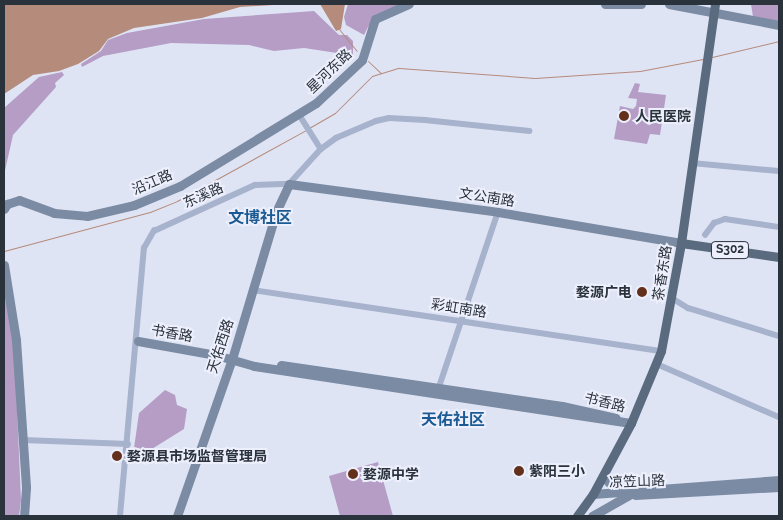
<!DOCTYPE html>
<html>
<head>
<meta charset="utf-8">
<style>
  body { margin:0 }
  #map { position:relative; width:783px; height:520px; overflow:hidden; background:#dfe4f5; font-family:Raleway,"Noto Sans SC",sans-serif }
  div>[style] { position:absolute }
  .green>* { inset:0; background:#b59dc6 }
  .water>* { inset:0; background:#b58b7b }
  .stream>* { height:1px; margin:-0.5px; padding:0 0.5px; transform-origin:0.5px; border-radius:0.5px; background:#b58b7b }
  .street>* { height:5.5px; margin:-2.75px; padding:0 2.75px; transform-origin:2.75px; border-radius:2.75px; background:#a7b2cc }
  .secondary>* { height:9px; margin:-4.5px; padding:0 4.5px; transform-origin:4.5px; border-radius:4.5px; background:#7a8ba3 }
  .primary>* { height:9px; margin:-4.5px; padding:0 4.5px; transform-origin:4.5px; border-radius:4.5px; background:#5a6a7f }
  .dots>* { width:14px; height:14px; translate:-50% -50%; box-sizing:border-box; border:2px solid #edf0fc; border-radius:50% }
  span { translate:-50% -50%; white-space:nowrap; text-align:center; line-height:1.15; -webkit-text-stroke:4px #edf0fc; paint-order:stroke }
  .shield-label span { padding:1px 4px; background:#edf0fc; border:1px solid; border-radius:4px; -webkit-text-stroke-width:0 }
  .shield-label { font-size:12px; color:#2a323c; font-weight:700 }
  .street-label { font-size:14px; color:#2a323c }
  .poi-label { font-size:14px; color:#2a323c; font-weight:700 }
  .left { translate:0 -50%; text-align:left }
  .right { translate:-100% -50%; text-align:right }
  .quarter-label { font-size:16px; color:#1b5a92; font-weight:700 }
  .frame { position:absolute; inset:0; border:5px solid #2a323c; pointer-events:none }
</style>
</head>
<body>
<div id="map">
  <div class="green">
    <i style="clip-path:polygon(348px 4px,405px 4px,368px 27px,364px 35px,346px 25px,344px 17px)"></i>
    <i style="clip-path:polygon(751px 4px,779px 4px,779px 22px,753px 17px)"></i>
    <i style="clip-path:polygon(314px 11px,339px 35px,347px 35px,353px 41px,353px 58px,348px 60px,337px 53px,304px 48px,274px 51px,249px 45px,171px 43px,103px 56px,82px 67px,81px 64px,101px 51px,108px 40px,127px 33px,204px 19px)"></i>
    <i style="clip-path:polygon(62px 72px,64px 75px,55px 83px,56px 87px,13px 135px,4px 175px,4px 108px,39px 77px)"></i>
    <i style="clip-path:polygon(635px 83px,640px 84px,638px 92px,666px 95px,660px 135px,650px 134px,647px 144px,614px 139px,620px 106px,633px 109px,636px 106px,637px 99px,628px 98px)"></i>
    <i style="clip-path:polygon(4px 284px,14px 340px,21px 500px,19px 516px,4px 516px)"></i>
    <i style="clip-path:polygon(165px 390px,175px 395px,177px 405px,187px 409px,184px 429px,139px 457px,134px 448px,139px 413px)"></i>
    <i style="clip-path:polygon(378px 462px,393px 516px,340px 516px,329px 476px)"></i>
  </div>
  <div class="water">
    <i style="clip-path:polygon(4px 4px,288px 4px,240px 7px,202px 18px,134px 28px,108px 39px,99px 51px,78px 64px,59px 71px,33px 75px,4px 94px)"></i>
    <i style="clip-path:polygon(320px 4px,345px 4px,341px 29px,336px 31px)"></i>
  </div>
  <div class="stream">
    <i style="left:339px;top:29px;width:28px;rotate:51deg"></i>
    <i style="left:712px;top:57px;width:69px;rotate:-13.4deg"></i>
    <i style="left:368px;top:61px;width:18px;rotate:43deg"></i>
    <i style="left:309px;top:128px;width:30px;rotate:-30deg"></i>
    <i style="left:335px;top:113px;width:52px;rotate:-45deg"></i>
    <i style="left:372px;top:76px;width:28px;rotate:-17deg"></i>
    <i style="left:399px;top:68px;width:136px;rotate:4.2deg"></i>
    <i style="left:535px;top:78px;width:105px;rotate:-3.8deg"></i>
    <i style="left:640px;top:71px;width:64px;rotate:-10.8deg"></i>
    <i style="left:4px;top:251px;width:151px;rotate:-15deg"></i>
    <i style="left:150px;top:212px;width:29px;rotate:-22deg"></i>
    <i style="left:177px;top:201px;width:147px;rotate:-28.8deg"></i>
  </div>
  <div class="street">
    <i style="left:299px;top:114px;width:41px;rotate:57.8deg"></i>
    <i style="left:692px;top:163px;width:87px;rotate:5.3deg"></i>
    <i style="left:705px;top:235px;width:15px;rotate:-53deg"></i>
    <i style="left:714px;top:223px;width:12px;rotate:-20deg"></i>
    <i style="left:725px;top:219px;width:55px;rotate:8.4deg"></i>
    <i style="left:252px;top:290px;width:414px;rotate:8.5deg"></i>
    <i style="left:672px;top:298px;width:19px;rotate:32deg"></i>
    <i style="left:688px;top:308px;width:95px;rotate:17.1deg"></i>
    <i style="left:657px;top:364px;width:133px;rotate:23.5deg"></i>
    <i style="left:438px;top:390px;width:188px;rotate:-71.4deg"></i>
    <i style="left:23px;top:440px;width:105px;rotate:2.2deg"></i>
    <i style="left:120px;top:516px;width:269px;rotate:-84.9deg"></i>
    <i style="left:144px;top:248px;width:20px;rotate:-60deg"></i>
    <i style="left:154px;top:231px;width:111px;rotate:-24.5deg"></i>
    <i style="left:255px;top:185px;width:34px;rotate:-2deg"></i>
    <i style="left:289px;top:184px;width:47px;rotate:-47.6deg"></i>
    <i style="left:321px;top:149px;width:19px;rotate:-36deg"></i>
    <i style="left:336px;top:138px;width:43px;rotate:-23deg"></i>
    <i style="left:376px;top:121px;width:13px;rotate:-13deg"></i>
    <i style="left:389px;top:118px;width:36px;rotate:3deg"></i>
    <i style="left:425px;top:120px;width:105px;rotate:6deg"></i>
  </div>
  <div class="secondary">
    <i style="left:605px;top:4px;width:36px"></i>
    <i style="left:669px;top:4px;width:112px;rotate:10.8deg"></i>
    <i style="left:4px;top:209px;width:6px;rotate:-59deg"></i>
    <i style="left:7px;top:204px;width:13px;rotate:-18deg"></i>
    <i style="left:19px;top:200px;width:37px;rotate:20deg"></i>
    <i style="left:54px;top:213px;width:33px;rotate:5deg"></i>
    <i style="left:87px;top:216px;width:48px;rotate:-13.2deg"></i>
    <i style="left:134px;top:205px;width:50px;rotate:-22.4deg"></i>
    <i style="left:180px;top:186px;width:159px;rotate:-31.4deg"></i>
    <i style="left:316px;top:103px;width:63px;rotate:-43.1deg"></i>
    <i style="left:362px;top:60px;width:43px;rotate:-72.4deg"></i>
    <i style="left:375px;top:19px;width:37px;rotate:-24deg"></i>
    <i style="left:4px;top:265px;width:76px;rotate:80.9deg"></i>
    <i style="left:16px;top:340px;width:148px;rotate:86.1deg"></i>
    <i style="left:26px;top:488px;width:28px;rotate:94deg"></i>
    <i style="left:138px;top:341px;width:79px;rotate:10.2deg"></i>
    <i style="left:216px;top:355px;width:40px;rotate:16deg"></i>
    <i style="left:254px;top:366px;width:381px;rotate:8.6deg"></i>
    <i style="left:281px;top:365px;width:284px;rotate:8.3deg"></i>
    <i style="left:562px;top:406px;width:55px;rotate:12.5deg"></i>
    <i style="left:603px;top:476px;width:13px;rotate:48deg"></i>
    <i style="left:612px;top:486px;width:9px;rotate:18deg"></i>
    <i style="left:593px;top:494px;width:187px;rotate:-4.3deg"></i>
    <i style="left:635px;top:495px;width:144px;rotate:-3.2deg"></i>
    <i style="left:177px;top:516px;width:166px;rotate:-70.7deg"></i>
    <i style="left:232px;top:359px;width:153px;rotate:-73.3deg"></i>
    <i style="left:276px;top:212px;width:31px;rotate:-65deg"></i>
    <i style="left:289px;top:184px;width:211px;rotate:7.6deg"></i>
    <i style="left:498px;top:212px;width:186px;rotate:9.6deg"></i>
    <i style="left:592px;top:516px;width:43px;rotate:-29.6deg"></i>
  </div>
  <div class="primary">
    <i style="left:681px;top:243px;width:99px;rotate:8.1deg"></i>
    <i style="left:577px;top:516px;width:27px;rotate:-54deg"></i>
    <i style="left:593px;top:494px;width:81px;rotate:-61.8deg"></i>
    <i style="left:631px;top:423px;width:78px;rotate:-67.4deg"></i>
    <i style="left:661px;top:351px;width:110px;rotate:-79.5deg"></i>
    <i style="left:681px;top:243px;width:241px;rotate:-81.9deg"></i>
  </div>
  <div class="dots">
    <i style="left:624px;top:116px;background:#62301b"></i>
    <i style="left:642px;top:292px;background:#62301b"></i>
    <i style="left:117px;top:456px;background:#62301b"></i>
    <i style="left:519px;top:471px;background:#62301b"></i>
    <i style="left:353px;top:474px;background:#62301b"></i>
  </div>
  <div class="shield-label">
    <span style="left:730px;top:250px">S302</span>
  </div>
  <div class="street-label">
    <span style="left:329px;top:71px;rotate:-44deg">星河东路</span>
    <span style="left:152px;top:182px;rotate:-23deg">沿江路</span>
    <span style="left:203px;top:195px;rotate:-24deg">东溪路</span>
    <span style="left:487px;top:197px;rotate:9deg">文公南路</span>
    <span style="left:662px;top:273px;rotate:-81deg">茶香东路</span>
    <span style="left:459px;top:308px;rotate:9deg">彩虹南路</span>
    <span style="left:172px;top:333px;rotate:10deg">书香路</span>
    <span style="left:220px;top:346px;rotate:-72deg">天佑西路</span>
    <span style="left:605px;top:402px;rotate:14deg">书香路</span>
    <span style="left:637px;top:481px;rotate:-2deg">凉笠山路</span>
  </div>
  <div class="poi-label">
    <span class="left" style="left:635px;top:116px">人民医院</span>
    <span class="right" style="left:632px;top:292px">婺源广电</span>
    <span class="left" style="left:127px;top:456px">婺源县市场监督管理局</span>
    <span class="left" style="left:529px;top:471px">紫阳三小</span>
    <span class="left" style="left:363px;top:474px">婺源中学</span>
  </div>
  <div class="quarter-label">
    <span style="left:260px;top:218px">文博社区</span>
    <span style="left:453px;top:420px">天佑社区</span>
  </div>
  <div class="frame"></div>
</div>
</body>
</html>
